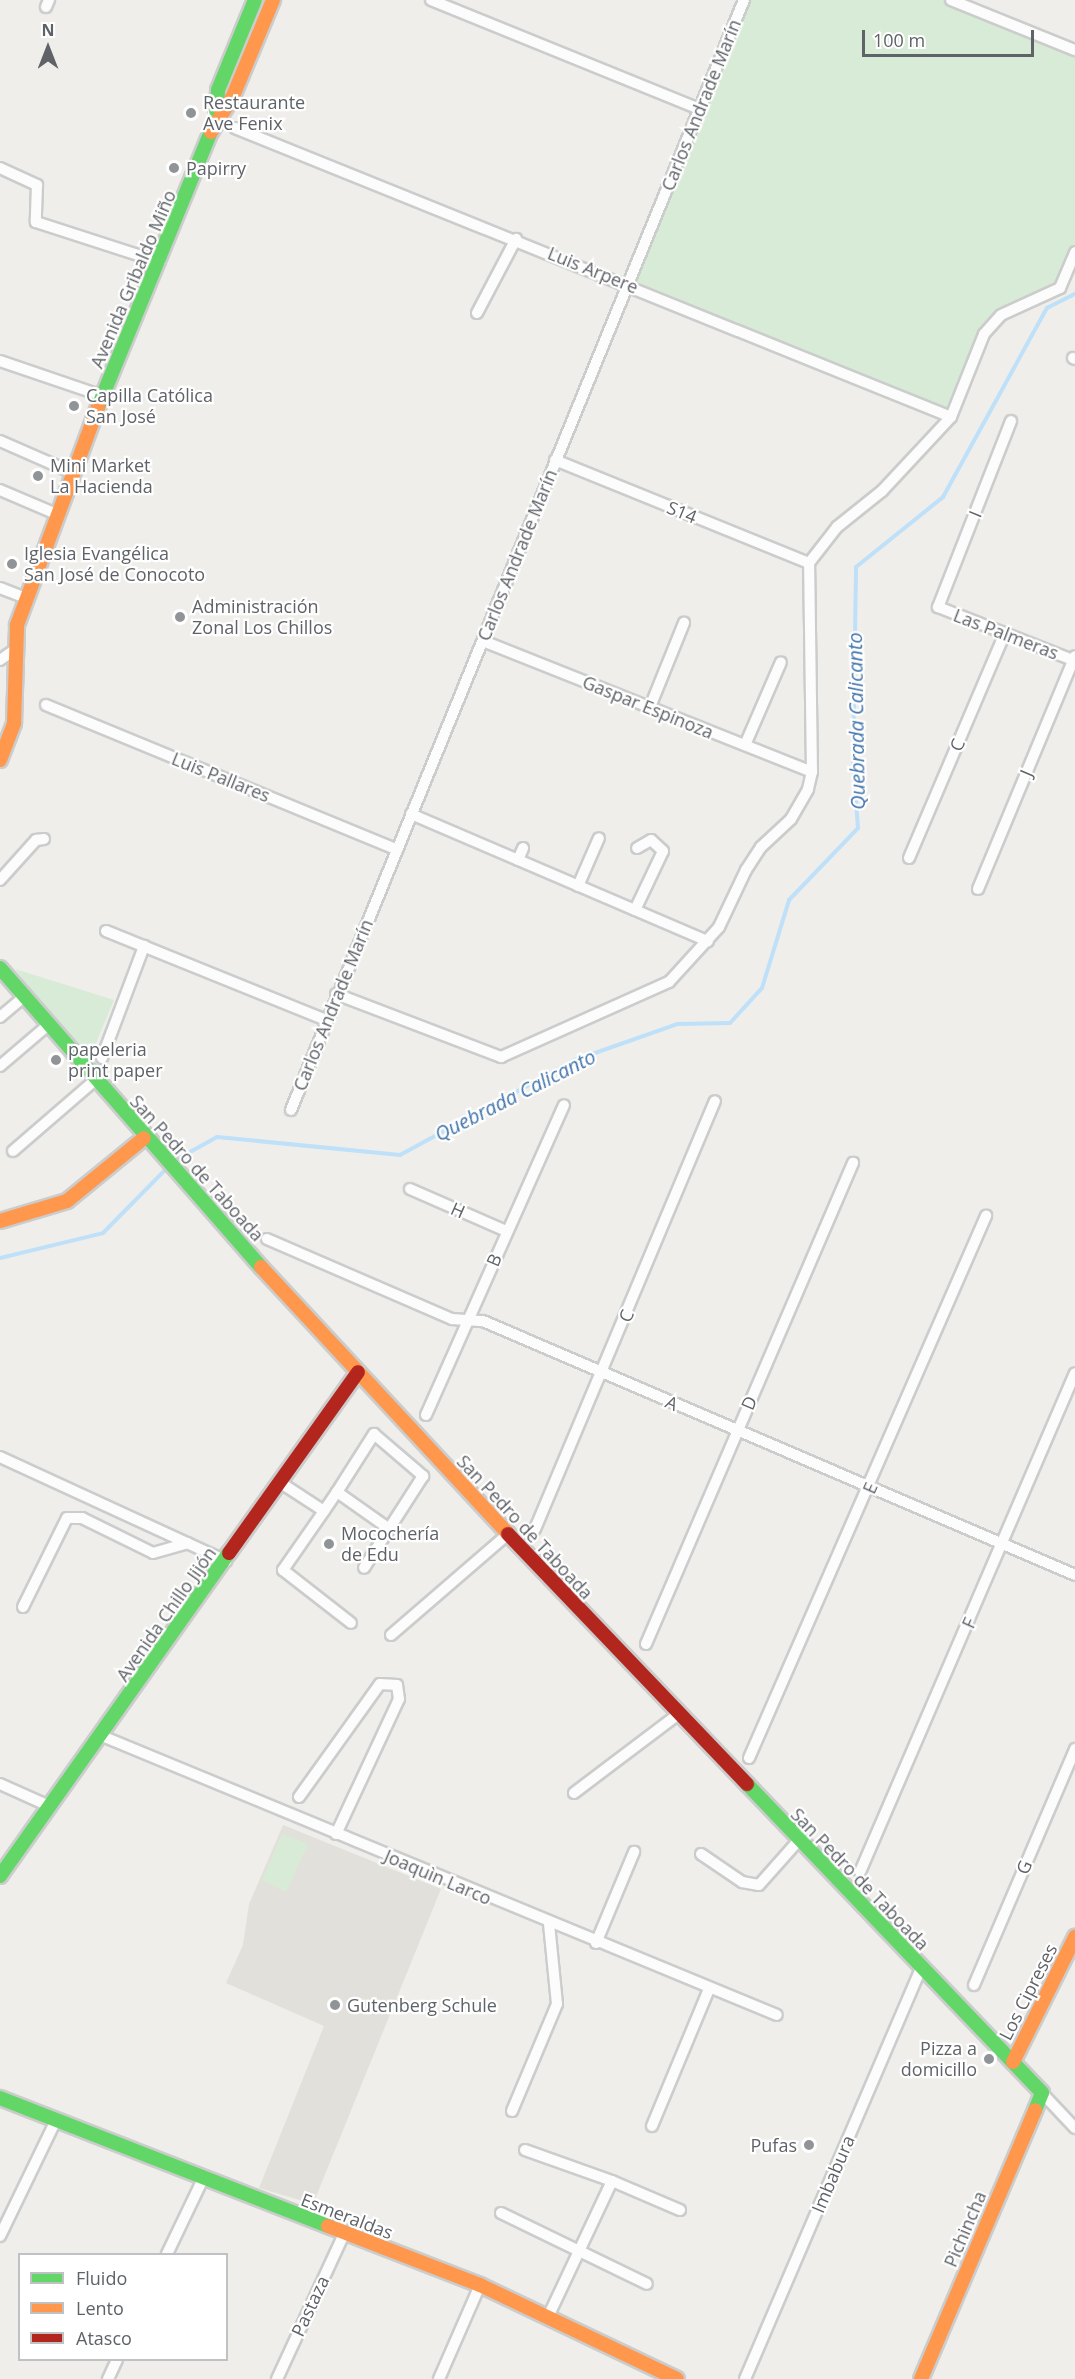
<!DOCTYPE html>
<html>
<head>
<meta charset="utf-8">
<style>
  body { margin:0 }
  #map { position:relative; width:1075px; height:2379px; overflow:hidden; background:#efeeea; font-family:"Open Sans",sans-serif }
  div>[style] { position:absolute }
  .education>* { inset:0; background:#e2e0da }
  .green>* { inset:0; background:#d8ebd6 }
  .stream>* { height:4px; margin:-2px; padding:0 2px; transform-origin:2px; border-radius:2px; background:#bfe0f9 }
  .roads { filter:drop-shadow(2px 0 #cbcccc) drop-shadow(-2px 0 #cbcccc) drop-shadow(0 2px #cbcccc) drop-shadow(0 -2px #cbcccc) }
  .street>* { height:10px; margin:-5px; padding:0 5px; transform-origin:5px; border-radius:5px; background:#fdfcfc }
  .fast>* { height:14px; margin:-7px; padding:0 7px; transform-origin:7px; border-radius:7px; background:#63d668 }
  .slow>* { height:14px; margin:-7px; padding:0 7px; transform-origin:7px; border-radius:7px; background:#ff974d }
  .jam>* { height:14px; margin:-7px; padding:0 7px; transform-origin:7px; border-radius:7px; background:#b3261e }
  .dots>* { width:16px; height:16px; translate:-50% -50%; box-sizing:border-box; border:3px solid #fff; border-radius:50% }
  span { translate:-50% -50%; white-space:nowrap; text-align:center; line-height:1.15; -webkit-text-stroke:4.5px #fff; paint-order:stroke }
  .poi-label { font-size:18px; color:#5f6368 }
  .left { translate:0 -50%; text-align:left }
  .right { translate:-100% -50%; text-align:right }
  .street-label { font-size:18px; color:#5f6368 }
  .water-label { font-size:20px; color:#4174aa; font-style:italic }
  .legend { position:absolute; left:18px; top:2253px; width:210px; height:108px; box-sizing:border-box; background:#fff; border:2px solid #bfc1c3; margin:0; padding:8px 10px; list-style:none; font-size:18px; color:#5f6368 }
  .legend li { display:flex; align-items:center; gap:12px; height:30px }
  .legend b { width:30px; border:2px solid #bfc1c3 }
  .north { position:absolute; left:18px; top:18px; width:60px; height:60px; -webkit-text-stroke:4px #fff; paint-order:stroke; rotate:0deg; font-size:16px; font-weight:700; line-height:24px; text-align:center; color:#5f6368 }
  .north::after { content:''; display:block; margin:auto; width:21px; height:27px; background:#5f6368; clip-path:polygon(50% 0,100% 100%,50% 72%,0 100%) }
  .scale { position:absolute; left:862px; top:30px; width:172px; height:27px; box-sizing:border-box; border:3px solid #5f6368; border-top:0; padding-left:8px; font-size:18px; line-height:21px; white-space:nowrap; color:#5f6368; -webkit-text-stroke:4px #fff; paint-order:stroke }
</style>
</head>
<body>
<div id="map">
  <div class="education">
    <i style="clip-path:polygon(283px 1825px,441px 1889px,313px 2204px,259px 2188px,324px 2026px,226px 1983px,243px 1945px,249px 1904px)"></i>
  </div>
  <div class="green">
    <i style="clip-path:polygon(744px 0,951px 0,1075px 50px,1075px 252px,1060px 288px,1001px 315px,985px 334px,951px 417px,628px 284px)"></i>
    <i style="clip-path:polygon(15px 969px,114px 1000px,88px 1062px)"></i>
    <i style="clip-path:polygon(282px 1834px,308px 1844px,286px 1892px,262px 1880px)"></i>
  </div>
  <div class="stream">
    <i style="left:172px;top:1162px;width:51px;rotate:-29.1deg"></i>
    <i style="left:217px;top:1137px;width:184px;rotate:5.6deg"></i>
    <i style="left:400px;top:1155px;width:199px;rotate:-28.5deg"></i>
    <i style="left:575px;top:1060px;width:109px;rotate:-19.3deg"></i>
    <i style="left:678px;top:1024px;width:52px;rotate:-1.1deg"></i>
    <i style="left:730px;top:1023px;width:47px;rotate:-47.6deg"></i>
    <i style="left:762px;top:988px;width:92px;rotate:-72.9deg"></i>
    <i style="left:789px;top:900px;width:100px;rotate:-46.2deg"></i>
    <i style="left:858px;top:828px;width:66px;rotate:-94.3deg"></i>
    <i style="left:853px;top:762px;width:195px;rotate:-89.1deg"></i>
    <i style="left:856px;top:567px;width:112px;rotate:-38.8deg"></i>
    <i style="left:943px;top:497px;width:216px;rotate:-61.2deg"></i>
    <i style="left:1047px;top:308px;width:31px;rotate:-27deg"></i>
    <i style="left:0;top:1258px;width:106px;rotate:-13.6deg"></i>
    <i style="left:103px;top:1233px;width:91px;rotate:-45.4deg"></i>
  </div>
  <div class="roads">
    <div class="street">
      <i style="left:431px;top:0;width:289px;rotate:22.1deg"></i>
      <i style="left:951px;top:0;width:134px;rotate:22deg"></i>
      <i style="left:46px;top:7px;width:8px;rotate:-67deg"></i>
      <i style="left:235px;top:128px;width:772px;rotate:21.98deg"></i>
      <i style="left:0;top:168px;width:41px;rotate:24.7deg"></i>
      <i style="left:37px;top:185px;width:37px;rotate:92deg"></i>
      <i style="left:36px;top:222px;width:130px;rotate:17.9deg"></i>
      <i style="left:477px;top:313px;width:84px;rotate:-62.2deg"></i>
      <i style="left:1073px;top:358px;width:2px;rotate:27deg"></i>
      <i style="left:0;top:361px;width:109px;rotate:18.8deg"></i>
      <i style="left:1011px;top:421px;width:200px;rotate:111.4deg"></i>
      <i style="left:938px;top:607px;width:147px;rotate:21.5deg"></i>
      <i style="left:0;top:441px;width:77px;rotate:23.6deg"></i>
      <i style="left:555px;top:460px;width:274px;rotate:22.1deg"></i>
      <i style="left:0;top:490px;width:59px;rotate:23.1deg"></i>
      <i style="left:0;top:588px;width:26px;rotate:21deg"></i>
      <i style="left:483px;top:641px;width:354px;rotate:21.7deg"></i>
      <i style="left:0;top:660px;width:19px;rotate:-35deg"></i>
      <i style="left:46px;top:705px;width:380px;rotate:22.4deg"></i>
      <i style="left:650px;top:707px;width:91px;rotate:-68deg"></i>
      <i style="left:745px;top:745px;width:90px;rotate:-66.6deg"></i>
      <i style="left:411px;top:814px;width:323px;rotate:23.2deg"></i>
      <i style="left:909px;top:858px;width:245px;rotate:-66.9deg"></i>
      <i style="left:518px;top:860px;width:13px;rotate:-67deg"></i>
      <i style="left:0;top:880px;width:54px;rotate:-48deg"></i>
      <i style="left:36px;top:840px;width:8px;rotate:-7deg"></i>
      <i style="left:578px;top:886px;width:52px;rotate:-66.4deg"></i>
      <i style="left:978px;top:889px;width:252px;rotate:-67.4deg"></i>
      <i style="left:635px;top:910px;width:65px;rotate:-64.6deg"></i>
      <i style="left:663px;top:851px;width:16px;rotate:-137deg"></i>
      <i style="left:651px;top:840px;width:16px;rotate:150deg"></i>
      <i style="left:106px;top:931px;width:237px;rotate:22deg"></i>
      <i style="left:336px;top:994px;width:177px;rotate:20.9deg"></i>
      <i style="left:501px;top:1057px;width:184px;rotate:-24.1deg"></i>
      <i style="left:669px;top:982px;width:74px;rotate:-47.7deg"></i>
      <i style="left:719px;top:927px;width:63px;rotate:-64.7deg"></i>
      <i style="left:746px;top:870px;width:27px;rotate:-57deg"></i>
      <i style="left:761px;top:847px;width:41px;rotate:-43deg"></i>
      <i style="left:791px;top:819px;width:34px;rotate:-60deg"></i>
      <i style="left:808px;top:789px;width:17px;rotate:-77deg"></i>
      <i style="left:812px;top:772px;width:209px;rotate:-90.8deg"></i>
      <i style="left:809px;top:563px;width:46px;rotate:-52.1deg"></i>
      <i style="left:837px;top:527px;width:58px;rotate:-38.7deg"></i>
      <i style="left:882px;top:491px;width:101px;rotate:-47deg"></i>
      <i style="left:951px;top:417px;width:89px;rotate:-68.3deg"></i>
      <i style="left:984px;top:334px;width:25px;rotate:-48deg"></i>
      <i style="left:1001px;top:315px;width:65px;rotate:-24.6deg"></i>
      <i style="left:1060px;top:288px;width:39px;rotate:-67deg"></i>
      <i style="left:0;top:1017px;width:33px;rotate:-40deg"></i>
      <i style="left:102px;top:1058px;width:120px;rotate:-69.4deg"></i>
      <i style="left:0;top:1066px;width:62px;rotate:-40.4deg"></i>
      <i style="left:291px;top:1110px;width:1199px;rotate:-67.8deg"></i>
      <i style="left:13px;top:1151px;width:107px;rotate:-40.8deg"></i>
      <i style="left:410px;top:1189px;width:105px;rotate:23.6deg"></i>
      <i style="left:267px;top:1239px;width:202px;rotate:23.4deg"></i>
      <i style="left:452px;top:1319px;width:31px;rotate:4deg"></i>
      <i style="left:483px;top:1321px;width:644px;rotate:23.22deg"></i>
      <i style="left:426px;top:1415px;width:339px;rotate:-66deg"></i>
      <i style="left:0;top:1457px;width:249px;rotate:24.7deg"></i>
      <i style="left:281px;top:1483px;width:51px;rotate:33.1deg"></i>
      <i style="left:324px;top:1511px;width:23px;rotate:-56deg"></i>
      <i style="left:337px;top:1492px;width:62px;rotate:35.2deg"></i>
      <i style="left:337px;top:1492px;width:69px;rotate:-57.5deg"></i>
      <i style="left:374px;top:1434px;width:65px;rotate:40.6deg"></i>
      <i style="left:423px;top:1476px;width:109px;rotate:122.7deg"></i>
      <i style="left:324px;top:1511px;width:72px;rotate:124.8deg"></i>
      <i style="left:283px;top:1570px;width:86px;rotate:37.9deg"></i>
      <i style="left:535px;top:1529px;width:464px;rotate:-67.2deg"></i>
      <i style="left:23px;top:1607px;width:99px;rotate:-63.7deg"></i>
      <i style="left:67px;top:1518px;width:15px"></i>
      <i style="left:82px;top:1518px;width:79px;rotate:26.2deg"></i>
      <i style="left:153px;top:1553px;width:36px;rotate:-16deg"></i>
      <i style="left:391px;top:1635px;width:153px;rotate:-40.8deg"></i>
      <i style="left:646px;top:1644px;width:524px;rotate:-66.72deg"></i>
      <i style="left:102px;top:1736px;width:730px;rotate:22.46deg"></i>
      <i style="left:749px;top:1758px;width:592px;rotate:-66.38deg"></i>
      <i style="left:0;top:1784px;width:51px;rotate:24.1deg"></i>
      <i style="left:574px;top:1793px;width:129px;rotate:-37.1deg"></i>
      <i style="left:299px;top:1797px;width:139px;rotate:-54.4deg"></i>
      <i style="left:380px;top:1684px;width:17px;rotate:3deg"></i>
      <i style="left:397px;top:1685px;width:14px;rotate:82deg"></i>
      <i style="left:399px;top:1699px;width:149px;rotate:115deg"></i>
      <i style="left:701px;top:1854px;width:50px;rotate:34.3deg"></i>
      <i style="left:742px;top:1882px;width:17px;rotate:10deg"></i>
      <i style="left:759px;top:1885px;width:60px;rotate:-48.4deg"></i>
      <i style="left:860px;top:1872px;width:543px;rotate:-66.69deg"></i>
      <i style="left:596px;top:1943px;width:99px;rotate:-67.3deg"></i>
      <i style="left:974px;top:1985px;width:257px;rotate:-66.8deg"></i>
      <i style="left:1042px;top:2093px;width:48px;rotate:46.7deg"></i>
      <i style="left:512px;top:2111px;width:116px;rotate:-67.2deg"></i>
      <i style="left:557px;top:2004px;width:80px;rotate:-95.7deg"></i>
      <i style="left:652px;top:2126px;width:148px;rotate:-67.4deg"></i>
      <i style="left:525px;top:2150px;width:92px;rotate:19.6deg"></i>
      <i style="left:612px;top:2181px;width:150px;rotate:115.2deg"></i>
      <i style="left:612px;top:2181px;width:74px;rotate:23.1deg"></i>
      <i style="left:501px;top:2213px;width:162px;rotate:25.9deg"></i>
      <i style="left:0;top:2236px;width:129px;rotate:-64.2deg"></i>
      <i style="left:167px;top:2254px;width:83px;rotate:-64.4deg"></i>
      <i style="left:108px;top:2379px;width:21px;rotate:-65deg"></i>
      <i style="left:277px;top:2379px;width:160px;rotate:-65.2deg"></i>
      <i style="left:439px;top:2379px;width:103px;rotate:-66.4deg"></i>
      <i style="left:745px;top:2379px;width:447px;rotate:-66.8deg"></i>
    </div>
    <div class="fast">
      <i style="left:216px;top:120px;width:30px;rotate:-86deg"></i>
      <i style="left:218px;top:90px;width:97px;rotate:-67.7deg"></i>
      <i style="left:98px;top:407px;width:297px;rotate:-67.7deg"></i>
      <i style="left:0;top:968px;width:397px;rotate:48.9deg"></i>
      <i style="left:747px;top:1784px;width:427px;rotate:46.3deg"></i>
      <i style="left:1042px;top:2093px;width:18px;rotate:112deg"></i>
      <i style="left:0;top:1876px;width:396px;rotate:-54.7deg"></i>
      <i style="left:0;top:2098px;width:352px;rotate:21.3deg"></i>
    </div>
    <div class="slow">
      <i style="left:211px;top:132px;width:42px;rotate:-58.6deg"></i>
      <i style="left:233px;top:96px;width:104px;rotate:-67.4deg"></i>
      <i style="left:0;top:760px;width:40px;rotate:-69deg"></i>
      <i style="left:14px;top:723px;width:98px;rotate:-88.2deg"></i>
      <i style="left:17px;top:625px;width:233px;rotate:-69.6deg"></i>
      <i style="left:0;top:1221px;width:70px;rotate:-16.6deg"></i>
      <i style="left:67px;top:1201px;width:99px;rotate:-39.3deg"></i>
      <i style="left:261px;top:1267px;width:364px;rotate:47.2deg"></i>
      <i style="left:1013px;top:2062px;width:140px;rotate:-63.6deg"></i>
      <i style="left:328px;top:2226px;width:163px;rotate:21.2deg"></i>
      <i style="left:480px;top:2285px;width:218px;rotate:25.5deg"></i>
      <i style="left:921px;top:2379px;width:292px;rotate:-67deg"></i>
    </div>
    <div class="jam">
      <i style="left:508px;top:1534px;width:346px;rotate:46.3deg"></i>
      <i style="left:229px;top:1553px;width:222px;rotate:-54.5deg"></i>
    </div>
  </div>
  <div class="dots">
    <i style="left:191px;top:113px;background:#919496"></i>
    <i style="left:174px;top:168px;background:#919496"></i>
    <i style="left:74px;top:406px;background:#919496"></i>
    <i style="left:38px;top:476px;background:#919496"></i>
    <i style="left:12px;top:564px;background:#919496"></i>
    <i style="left:180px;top:617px;background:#919496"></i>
    <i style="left:56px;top:1060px;background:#919496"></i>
    <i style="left:329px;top:1544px;background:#919496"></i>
    <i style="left:335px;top:2005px;background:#919496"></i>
    <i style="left:989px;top:2059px;background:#919496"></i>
    <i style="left:809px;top:2145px;background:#919496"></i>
  </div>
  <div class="poi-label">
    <span class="left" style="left:203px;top:113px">Restaurante<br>Ave Fenix</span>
    <span class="left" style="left:186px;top:168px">Papirry</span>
    <span class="left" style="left:86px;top:406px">Capilla Católica<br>San José</span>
    <span class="left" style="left:50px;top:476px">Mini Market<br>La Hacienda</span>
    <span class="left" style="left:24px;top:564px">Iglesia Evangélica<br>San José de Conocoto</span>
    <span class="left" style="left:192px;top:617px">Administración<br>Zonal Los Chillos</span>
    <span class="left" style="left:68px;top:1060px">papeleria<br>print paper</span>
    <span class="left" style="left:341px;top:1544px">Mocochería<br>de Edu</span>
    <span class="left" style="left:347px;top:2005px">Gutenberg Schule</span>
    <span class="right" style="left:977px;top:2059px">Pizza a<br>domicillo</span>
    <span class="right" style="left:797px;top:2145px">Pufas</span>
  </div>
  <div class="street-label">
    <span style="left:701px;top:105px;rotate:-68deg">Carlos Andrade Marín</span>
    <span style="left:593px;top:270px;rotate:22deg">Luis Arpere</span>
    <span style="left:133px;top:279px;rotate:-67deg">Avenida Gribaldo Miño</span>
    <span style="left:682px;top:512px;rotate:22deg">S14</span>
    <span style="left:975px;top:514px;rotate:-68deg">I</span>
    <span style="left:517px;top:555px;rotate:-68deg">Carlos Andrade Marín</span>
    <span style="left:1006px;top:634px;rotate:21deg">Las Palmeras</span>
    <span style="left:648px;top:707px;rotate:22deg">Gaspar Espinoza</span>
    <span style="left:957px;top:745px;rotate:-67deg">C</span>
    <span style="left:1026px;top:773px;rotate:-67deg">J</span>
    <span style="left:221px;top:777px;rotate:22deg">Luis Pallares</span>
    <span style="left:333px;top:1005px;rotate:-68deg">Carlos Andrade Marín</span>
    <span style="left:197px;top:1168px;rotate:48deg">San Pedro de Taboada</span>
    <span style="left:458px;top:1210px;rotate:24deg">H</span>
    <span style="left:494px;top:1260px;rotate:-67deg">B</span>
    <span style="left:626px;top:1316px;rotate:-67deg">C</span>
    <span style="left:672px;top:1403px;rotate:24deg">A</span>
    <span style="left:749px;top:1403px;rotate:-67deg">D</span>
    <span style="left:870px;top:1488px;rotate:-66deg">E</span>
    <span style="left:525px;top:1527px;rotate:47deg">San Pedro de Taboada</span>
    <span style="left:166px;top:1614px;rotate:-55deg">Avenida Chillo Jijón</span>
    <span style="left:969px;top:1623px;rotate:-66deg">F</span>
    <span style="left:1024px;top:1867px;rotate:-67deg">G</span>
    <span style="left:438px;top:1877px;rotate:23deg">Joaquìn Larco</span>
    <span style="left:860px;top:1879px;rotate:46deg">San Pedro de Taboada</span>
    <span style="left:1028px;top:1992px;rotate:-63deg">Los Cipreses</span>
    <span style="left:833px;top:2174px;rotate:-67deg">Imbabura</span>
    <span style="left:347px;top:2216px;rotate:21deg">Esmeraldas</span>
    <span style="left:965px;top:2229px;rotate:-67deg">Pichincha</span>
    <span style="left:310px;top:2306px;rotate:-65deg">Pastaza</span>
  </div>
  <div class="water-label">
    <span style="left:856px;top:721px;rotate:-91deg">Quebrada Calicanto</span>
    <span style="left:515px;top:1095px;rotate:-27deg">Quebrada Calicanto</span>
  </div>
  <ul class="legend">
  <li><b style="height:8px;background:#63d668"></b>Fluido</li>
  <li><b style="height:8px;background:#ff974d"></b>Lento</li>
  <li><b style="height:8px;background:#b3261e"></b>Atasco</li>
  </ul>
  <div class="north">N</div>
  <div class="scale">100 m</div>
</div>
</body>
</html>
